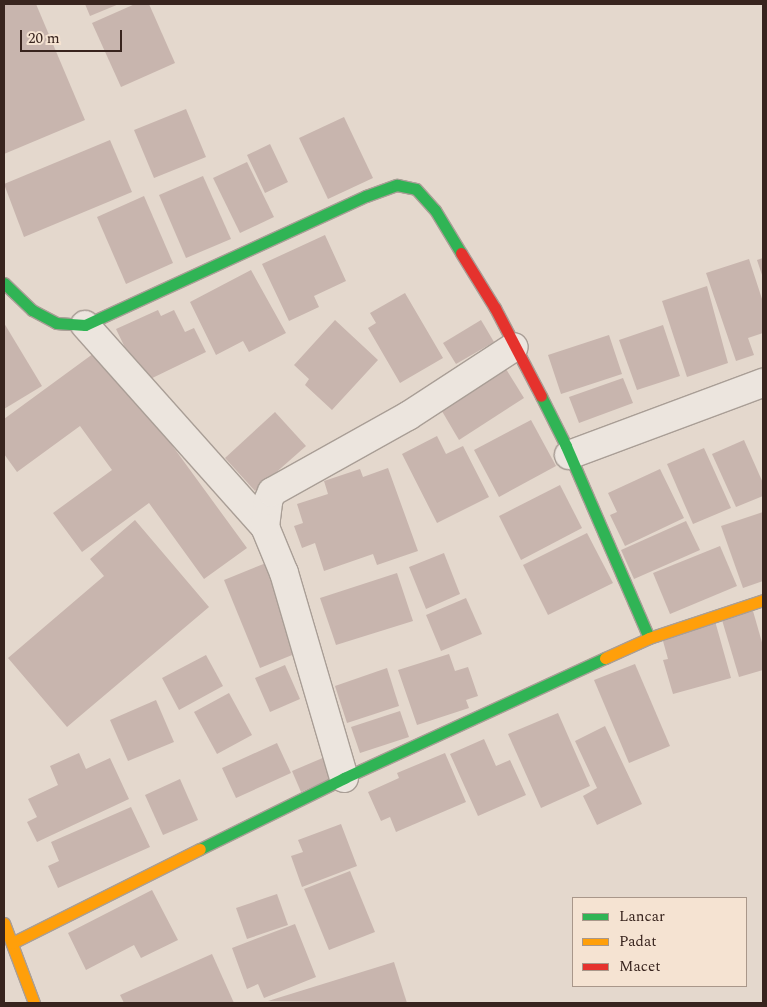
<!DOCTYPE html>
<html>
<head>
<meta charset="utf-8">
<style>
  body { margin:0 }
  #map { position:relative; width:767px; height:1007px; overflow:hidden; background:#e4d8cd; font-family:Spectral,serif }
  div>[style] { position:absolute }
  .building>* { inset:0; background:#c8b5ae }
  .roads { filter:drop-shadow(1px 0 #a99e96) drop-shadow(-1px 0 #a99e96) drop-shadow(0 1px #a99e96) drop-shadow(0 -1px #a99e96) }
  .street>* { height:28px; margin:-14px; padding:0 14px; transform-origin:14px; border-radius:14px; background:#ece5de }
  .fast>* { height:11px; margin:-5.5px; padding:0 5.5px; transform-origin:5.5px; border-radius:5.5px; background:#30b455 }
  .slow>* { height:11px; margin:-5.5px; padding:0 5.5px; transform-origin:5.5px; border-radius:5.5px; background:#ff9f0a }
  .jam>* { height:11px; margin:-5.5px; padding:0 5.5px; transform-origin:5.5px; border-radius:5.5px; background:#e5322d }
  span { translate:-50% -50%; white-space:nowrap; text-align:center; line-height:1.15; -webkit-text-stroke:4px #f5e3d2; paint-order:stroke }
  .frame { position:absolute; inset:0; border:5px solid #38241e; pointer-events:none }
  .legend { position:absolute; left:572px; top:897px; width:175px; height:90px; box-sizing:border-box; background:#f5e3d2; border:1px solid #a9978a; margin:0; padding:6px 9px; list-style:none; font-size:15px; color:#38241e }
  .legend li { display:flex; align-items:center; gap:10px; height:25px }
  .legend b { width:25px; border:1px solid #a9978a }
  .scale { position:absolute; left:20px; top:30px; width:102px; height:22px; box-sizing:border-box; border:2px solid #38241e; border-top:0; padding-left:6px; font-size:15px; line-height:18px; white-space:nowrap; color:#38241e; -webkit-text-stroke:4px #f5e3d2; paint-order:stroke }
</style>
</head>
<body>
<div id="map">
  <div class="building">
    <i style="clip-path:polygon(4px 4px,36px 4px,85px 120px,4px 154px)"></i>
    <i style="clip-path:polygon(85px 4px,119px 4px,90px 16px)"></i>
    <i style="clip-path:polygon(135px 4px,149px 4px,175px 63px,121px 87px,92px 23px)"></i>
    <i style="clip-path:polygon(186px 109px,206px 157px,154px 178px,134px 130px)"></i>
    <i style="clip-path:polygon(344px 117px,373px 178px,328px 199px,299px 138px)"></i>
    <i style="clip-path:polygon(110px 140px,132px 192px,24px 237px,4px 184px)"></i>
    <i style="clip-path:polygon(270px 144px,288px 182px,265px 193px,247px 155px)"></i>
    <i style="clip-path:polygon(247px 162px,274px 217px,240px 233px,213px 178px)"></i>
    <i style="clip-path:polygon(203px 176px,231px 239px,186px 258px,159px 195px)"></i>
    <i style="clip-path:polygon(144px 196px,173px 263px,126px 284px,97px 217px)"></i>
    <i style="clip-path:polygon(325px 235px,346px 281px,314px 296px,319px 307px,289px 321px,262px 264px)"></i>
    <i style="clip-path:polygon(763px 258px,763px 278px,757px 260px)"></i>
    <i style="clip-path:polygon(749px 259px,763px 302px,763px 333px,748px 338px,754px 355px,736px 361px,706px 273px)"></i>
    <i style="clip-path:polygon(251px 270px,286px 333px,249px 352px,243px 341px,216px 355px,190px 302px)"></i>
    <i style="clip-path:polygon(707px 286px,728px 363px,687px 377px,662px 301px)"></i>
    <i style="clip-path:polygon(405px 293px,443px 358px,400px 383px,368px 328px,376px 323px,370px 313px)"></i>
    <i style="clip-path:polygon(158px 310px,161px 316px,174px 310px,185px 332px,194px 328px,206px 352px,142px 383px,116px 329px)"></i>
    <i style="clip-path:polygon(335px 320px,378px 360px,332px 410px,305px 385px,309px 379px,294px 365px)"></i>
    <i style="clip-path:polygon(481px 320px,494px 342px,456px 364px,443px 343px)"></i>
    <i style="clip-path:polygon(4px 323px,42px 386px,4px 409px)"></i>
    <i style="clip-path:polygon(663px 325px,680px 376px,637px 390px,619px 340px)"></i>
    <i style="clip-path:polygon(609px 335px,622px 374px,561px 394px,548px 355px)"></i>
    <i style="clip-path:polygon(101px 348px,247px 548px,204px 579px,149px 503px,82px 552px,53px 513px,112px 470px,80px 426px,17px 472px,4px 454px,4px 419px)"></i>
    <i style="clip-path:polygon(498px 356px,524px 398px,459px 440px,433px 396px)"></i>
    <i style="clip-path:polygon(623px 378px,633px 403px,579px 423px,569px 397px)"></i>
    <i style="clip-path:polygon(275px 412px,306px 446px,255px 491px,225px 458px)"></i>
    <i style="clip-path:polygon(531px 420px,556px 466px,499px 497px,474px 450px)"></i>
    <i style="clip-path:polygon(437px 436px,446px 454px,463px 446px,489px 497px,437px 523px,402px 454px)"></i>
    <i style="clip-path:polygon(744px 440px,763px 483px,763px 496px,736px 507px,712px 454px)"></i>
    <i style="clip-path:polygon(704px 448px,731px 508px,693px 524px,667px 464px)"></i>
    <i style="clip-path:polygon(388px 468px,418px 551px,377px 565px,373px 554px,324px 571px,315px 543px,302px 548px,294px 526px,303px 523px,297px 504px,328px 494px,324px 481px,360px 469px,363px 477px)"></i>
    <i style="clip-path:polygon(660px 469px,684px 518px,625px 546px,610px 515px,617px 512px,608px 493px)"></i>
    <i style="clip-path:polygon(560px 485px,582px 528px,521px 560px,499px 516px)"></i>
    <i style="clip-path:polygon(763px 512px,763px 581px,743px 588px,721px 526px)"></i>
    <i style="clip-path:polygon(135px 520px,209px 607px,67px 727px,8px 658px,104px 576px,90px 559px)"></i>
    <i style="clip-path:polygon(686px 521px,700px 550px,634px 579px,621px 550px)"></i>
    <i style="clip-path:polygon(587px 533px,613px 583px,548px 615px,523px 565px)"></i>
    <i style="clip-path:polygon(720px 546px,737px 586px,670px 614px,653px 573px)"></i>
    <i style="clip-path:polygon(444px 553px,460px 594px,426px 609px,409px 567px)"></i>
    <i style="clip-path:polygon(266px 563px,302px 651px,260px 668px,224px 580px)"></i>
    <i style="clip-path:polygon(397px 573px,413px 621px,336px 645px,320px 598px)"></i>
    <i style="clip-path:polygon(466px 598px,482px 634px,441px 651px,426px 615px)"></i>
    <i style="clip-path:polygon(753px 611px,763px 646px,763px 670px,739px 677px,722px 620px)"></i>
    <i style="clip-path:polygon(715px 621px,731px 678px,673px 694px,663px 660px,668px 659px,663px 641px)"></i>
    <i style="clip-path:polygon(449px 654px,455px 671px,468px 667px,478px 696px,466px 700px,469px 708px,417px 725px,398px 670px)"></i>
    <i style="clip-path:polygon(206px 655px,223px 686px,179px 710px,162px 678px)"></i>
    <i style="clip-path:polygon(635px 664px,670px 746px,629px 763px,594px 680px)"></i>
    <i style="clip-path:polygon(285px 665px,300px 699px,270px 712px,255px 678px)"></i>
    <i style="clip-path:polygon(387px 668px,399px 706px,347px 723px,335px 686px)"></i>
    <i style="clip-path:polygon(229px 693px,252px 735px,217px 754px,194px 712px)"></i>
    <i style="clip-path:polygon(156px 700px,174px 742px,128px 761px,110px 720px)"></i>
    <i style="clip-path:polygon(400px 711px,409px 737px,360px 753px,351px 727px)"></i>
    <i style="clip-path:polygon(558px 713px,590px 786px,541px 808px,508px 734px)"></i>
    <i style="clip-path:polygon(605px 726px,642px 804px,597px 825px,583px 796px,597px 788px,575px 741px)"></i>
    <i style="clip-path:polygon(484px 739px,496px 766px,510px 760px,526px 795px,478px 816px,450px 754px)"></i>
    <i style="clip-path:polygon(277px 743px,291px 773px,236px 798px,222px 768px)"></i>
    <i style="clip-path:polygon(79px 753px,86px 769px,110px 758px,129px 799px,37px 842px,27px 822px,37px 817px,28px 799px,58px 785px,50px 766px)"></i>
    <i style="clip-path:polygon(445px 753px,466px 802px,396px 832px,390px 817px,381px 821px,368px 792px,399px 778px,397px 773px)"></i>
    <i style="clip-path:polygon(325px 757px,335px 777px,301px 792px,292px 771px)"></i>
    <i style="clip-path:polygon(180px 779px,198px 820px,163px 835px,145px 795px)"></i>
    <i style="clip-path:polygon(131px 807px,150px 847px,58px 888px,48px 866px,59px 861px,51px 842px)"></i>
    <i style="clip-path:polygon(341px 824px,357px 866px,302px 887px,291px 856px,303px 852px,298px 840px)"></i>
    <i style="clip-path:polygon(350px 871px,375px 932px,329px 950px,304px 889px)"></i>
    <i style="clip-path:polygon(152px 890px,178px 940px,141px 958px,134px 945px,86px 970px,68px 933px)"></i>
    <i style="clip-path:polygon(277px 894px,288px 925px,247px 939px,236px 908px)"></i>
    <i style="clip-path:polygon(295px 924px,316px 977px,264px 998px,258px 984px,247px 989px,232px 948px)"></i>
    <i style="clip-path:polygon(212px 954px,234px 1003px,124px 1003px,120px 995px)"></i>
    <i style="clip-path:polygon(394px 962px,407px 1003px,268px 1001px)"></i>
  </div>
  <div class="roads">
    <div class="street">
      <i style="left:85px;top:325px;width:271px;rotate:48.3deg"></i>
      <i style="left:569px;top:455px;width:207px;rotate:-20.4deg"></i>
      <i style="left:344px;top:778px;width:214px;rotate:-106.3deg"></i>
      <i style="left:284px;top:573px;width:50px;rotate:-112.4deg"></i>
      <i style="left:265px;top:527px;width:26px;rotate:-83deg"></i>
      <i style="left:268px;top:501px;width:10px;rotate:-66deg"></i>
      <i style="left:272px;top:492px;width:156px;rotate:-29.2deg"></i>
      <i style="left:408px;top:416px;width:126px;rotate:-33.1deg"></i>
    </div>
    <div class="fast">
      <i style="left:4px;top:283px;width:39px;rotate:44deg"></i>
      <i style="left:32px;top:310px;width:27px;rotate:28deg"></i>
      <i style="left:56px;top:323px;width:29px;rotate:4deg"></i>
      <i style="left:85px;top:325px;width:309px;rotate:-24.7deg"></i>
      <i style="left:366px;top:196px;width:33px;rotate:-20deg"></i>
      <i style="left:397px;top:185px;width:19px;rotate:12deg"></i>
      <i style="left:416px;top:189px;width:28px;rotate:48deg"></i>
      <i style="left:435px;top:210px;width:50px;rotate:58.8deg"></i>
      <i style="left:541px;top:396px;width:56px;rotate:63.4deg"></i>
      <i style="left:566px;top:446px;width:209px;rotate:66.6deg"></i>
      <i style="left:200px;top:849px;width:161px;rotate:-26.2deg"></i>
      <i style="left:344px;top:778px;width:287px;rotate:-24.7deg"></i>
    </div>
    <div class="slow">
      <i style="left:605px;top:658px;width:48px;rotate:-24.4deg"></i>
      <i style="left:649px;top:638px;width:120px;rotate:-18.4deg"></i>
      <i style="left:4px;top:923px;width:85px;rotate:69.4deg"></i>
      <i style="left:12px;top:943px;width:210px;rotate:-26.6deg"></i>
    </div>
    <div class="jam">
      <i style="left:461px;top:253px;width:65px;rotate:58.3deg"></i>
      <i style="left:495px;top:308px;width:99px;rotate:62.4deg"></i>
    </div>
  </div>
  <div class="frame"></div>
  <ul class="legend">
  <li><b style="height:6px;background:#30b455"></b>Lancar</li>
  <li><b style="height:6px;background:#ff9f0a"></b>Padat</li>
  <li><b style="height:6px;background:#e5322d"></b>Macet</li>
  </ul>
  <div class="scale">20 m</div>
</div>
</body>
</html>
